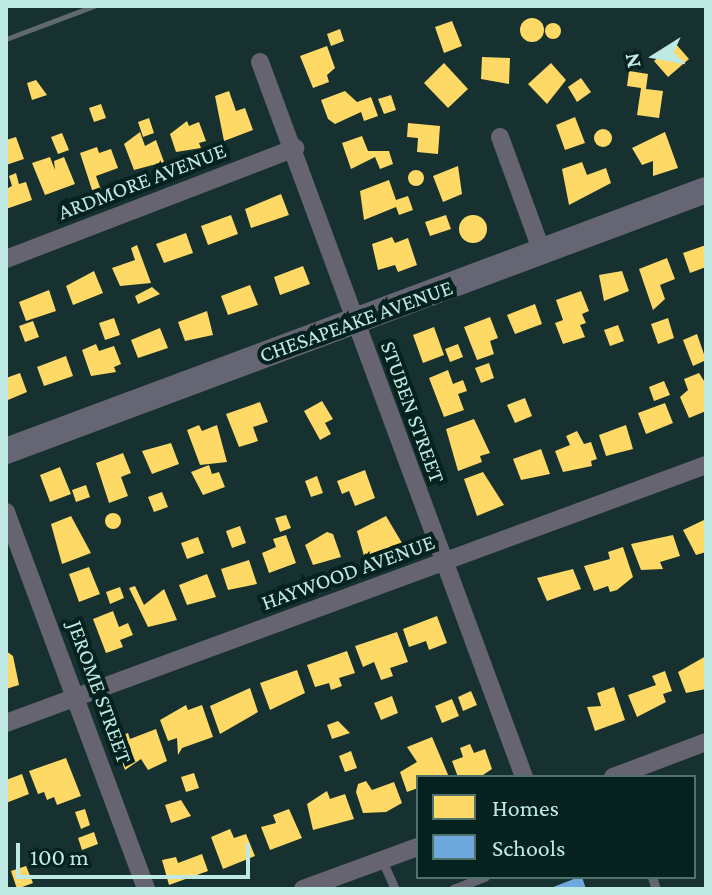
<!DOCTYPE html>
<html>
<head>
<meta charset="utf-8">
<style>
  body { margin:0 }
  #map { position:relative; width:712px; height:895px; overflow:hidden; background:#16312f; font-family:"Crimson Pro",serif }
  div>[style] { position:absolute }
  .homes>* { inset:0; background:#ffd966 }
  .round { border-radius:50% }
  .schools>* { inset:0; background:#6fa8dc }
  .lane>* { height:9px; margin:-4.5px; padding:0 4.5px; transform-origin:4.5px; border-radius:4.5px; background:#676472 }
  .street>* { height:18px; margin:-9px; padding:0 9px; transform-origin:9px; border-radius:9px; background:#676472 }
  .secondary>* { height:26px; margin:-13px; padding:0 13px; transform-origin:13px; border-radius:13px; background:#656574 }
  .rail>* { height:5px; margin:-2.5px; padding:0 2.5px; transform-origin:2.5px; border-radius:2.5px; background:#606870 }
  span { translate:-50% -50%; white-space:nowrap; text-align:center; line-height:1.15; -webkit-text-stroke:8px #05221f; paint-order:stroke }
  .street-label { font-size:22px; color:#bfe9e3 }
  .frame { position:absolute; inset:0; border:8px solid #bfe9e3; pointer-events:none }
  .legend { position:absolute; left:416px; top:775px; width:280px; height:104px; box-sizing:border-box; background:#05221f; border:2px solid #4f726d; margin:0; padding:10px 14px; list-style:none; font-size:24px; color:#bfe9e3 }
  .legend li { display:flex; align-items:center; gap:16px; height:40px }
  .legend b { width:40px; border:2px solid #4f726d }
  .north { position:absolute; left:616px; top:16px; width:80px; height:80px; -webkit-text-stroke:6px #05221f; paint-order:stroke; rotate:259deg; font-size:22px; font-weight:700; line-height:32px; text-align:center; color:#bfe9e3 }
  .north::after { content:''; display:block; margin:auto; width:28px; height:36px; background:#bfe9e3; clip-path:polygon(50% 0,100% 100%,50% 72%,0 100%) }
  .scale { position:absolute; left:16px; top:843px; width:234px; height:36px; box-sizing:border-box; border:4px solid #bfe9e3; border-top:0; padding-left:10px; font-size:24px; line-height:28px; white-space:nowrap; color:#bfe9e3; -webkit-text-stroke:6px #05221f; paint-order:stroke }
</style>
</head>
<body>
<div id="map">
  <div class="homes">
    <i class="round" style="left:520px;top:18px;width:24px;height:24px"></i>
    <i style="clip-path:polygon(452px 21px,462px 46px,444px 53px,435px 27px)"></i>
    <i class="round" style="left:545px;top:23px;width:16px;height:16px"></i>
    <i style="clip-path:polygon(340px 29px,344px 41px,331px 46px,327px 34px)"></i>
    <i style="clip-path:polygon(675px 43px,689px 59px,668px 77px,654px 61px)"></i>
    <i style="clip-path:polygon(327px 46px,335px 68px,327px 75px,329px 82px,313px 88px,300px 56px)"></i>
    <i style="clip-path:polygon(482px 57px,510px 58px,509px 84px,481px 79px)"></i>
    <i style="clip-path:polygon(444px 63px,468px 89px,448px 108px,424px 83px)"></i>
    <i style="clip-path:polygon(551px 63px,566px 80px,547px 104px,528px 84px)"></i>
    <i style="clip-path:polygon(629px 71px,648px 74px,646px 89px,663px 91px,659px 118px,637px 115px,641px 88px,627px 86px)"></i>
    <i style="clip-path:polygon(581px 78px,591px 92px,577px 102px,568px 87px)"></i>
    <i style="clip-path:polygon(36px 80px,47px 95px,32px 100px,27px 83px)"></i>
    <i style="clip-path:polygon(229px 91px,236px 111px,245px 108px,253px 130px,224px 141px,215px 96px)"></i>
    <i style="clip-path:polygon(345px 91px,357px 102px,371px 97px,378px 116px,364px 121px,361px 112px,335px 124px,328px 119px,321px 100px)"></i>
    <i style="clip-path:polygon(391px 95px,396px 110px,384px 114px,378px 99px)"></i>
    <i style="clip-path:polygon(101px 104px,106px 118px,94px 122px,89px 108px)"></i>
    <i style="clip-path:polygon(575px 117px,585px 143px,565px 150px,556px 125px)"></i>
    <i style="clip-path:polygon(149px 118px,154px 133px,143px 137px,138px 122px)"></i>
    <i style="clip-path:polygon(187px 121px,189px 126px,199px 122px,206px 141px,199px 143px,201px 148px,176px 152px,170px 134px)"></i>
    <i style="clip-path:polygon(408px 123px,440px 126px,438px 154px,417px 152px,418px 138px,407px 137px)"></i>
    <i class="round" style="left:594px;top:129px;width:18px;height:18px"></i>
    <i style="clip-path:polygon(140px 132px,145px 146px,156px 140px,164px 162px,134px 170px,124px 144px)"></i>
    <i style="clip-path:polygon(665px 132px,678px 168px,653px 176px,653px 161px,642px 165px,632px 148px)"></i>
    <i style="clip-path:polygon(62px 133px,69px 150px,58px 154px,51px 137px)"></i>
    <i style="clip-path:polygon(362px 136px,368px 151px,389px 151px,393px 164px,380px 169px,375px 157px,351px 169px,342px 143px)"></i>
    <i style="clip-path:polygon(16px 137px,24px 159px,6px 165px,6px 140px)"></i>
    <i style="clip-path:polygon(97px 147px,99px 153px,111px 149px,118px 168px,96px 176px,101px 190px,93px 193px,80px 153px)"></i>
    <i style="clip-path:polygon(50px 157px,55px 170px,54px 161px,64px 157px,75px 184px,45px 195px,32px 163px)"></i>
    <i style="clip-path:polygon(582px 162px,587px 175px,606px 168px,611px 183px,569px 205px,562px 169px)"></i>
    <i style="clip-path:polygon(458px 166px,462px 194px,443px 202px,433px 176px)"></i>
    <i class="round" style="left:408px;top:170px;width:16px;height:16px"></i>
    <i style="clip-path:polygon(16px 173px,19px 184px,26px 182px,32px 200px,6px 209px,6px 189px,12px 186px,9px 176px)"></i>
    <i style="clip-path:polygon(389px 180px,396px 200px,408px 196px,413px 210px,399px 215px,396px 207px,364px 220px,360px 191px)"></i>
    <i style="clip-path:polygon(281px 194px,289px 215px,251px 228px,245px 209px)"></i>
    <i style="clip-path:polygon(231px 215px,238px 234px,208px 245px,201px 226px)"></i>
    <i style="clip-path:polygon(446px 215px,451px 229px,430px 236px,425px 222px)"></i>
    <i class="round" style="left:459px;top:215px;width:28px;height:28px"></i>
    <i style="clip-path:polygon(186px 233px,193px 253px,164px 263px,156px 244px)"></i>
    <i style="clip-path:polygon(392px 237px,395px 243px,408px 238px,417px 265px,398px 272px,395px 265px,378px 270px,372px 244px)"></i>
    <i style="clip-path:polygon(137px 245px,151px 283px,120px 286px,112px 268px,135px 260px,131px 248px)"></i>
    <i style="clip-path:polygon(706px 245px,706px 267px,690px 273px,683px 253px)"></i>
    <i style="clip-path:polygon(667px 258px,675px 279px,660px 285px,665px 299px,653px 310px,639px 269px)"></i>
    <i style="clip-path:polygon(303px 266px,310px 284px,280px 295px,274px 277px)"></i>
    <i style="clip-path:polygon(94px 271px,103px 293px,73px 305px,66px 286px)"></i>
    <i style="clip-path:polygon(622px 271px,629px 291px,604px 301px,599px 275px)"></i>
    <i style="clip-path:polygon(250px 285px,258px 305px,228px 315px,221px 296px)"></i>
    <i style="clip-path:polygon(152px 287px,160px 294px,138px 304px,135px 296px)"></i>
    <i style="clip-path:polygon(49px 290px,56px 311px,26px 321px,19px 302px)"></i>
    <i style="clip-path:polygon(581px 291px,589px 311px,582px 314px,586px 323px,580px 325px,585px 337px,563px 344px,555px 323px,563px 320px,556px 300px)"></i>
    <i style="clip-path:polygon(535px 304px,542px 324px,515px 334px,507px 315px)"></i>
    <i style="clip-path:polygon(207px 311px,213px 335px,185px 341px,178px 322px)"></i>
    <i style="clip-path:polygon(490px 317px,498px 338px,490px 341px,494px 354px,477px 360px,464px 327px)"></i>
    <i style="clip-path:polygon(114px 318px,120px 335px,105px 340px,99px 323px)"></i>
    <i style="clip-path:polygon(668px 318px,674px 338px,658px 344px,651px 324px)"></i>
    <i style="clip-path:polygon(33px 321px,39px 337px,25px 342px,19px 326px)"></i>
    <i style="clip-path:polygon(618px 325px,624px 341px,610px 346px,604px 330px)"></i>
    <i style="clip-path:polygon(434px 327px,444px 355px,423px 363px,413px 335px)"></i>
    <i style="clip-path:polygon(160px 328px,168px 348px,138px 358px,131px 340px)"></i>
    <i style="clip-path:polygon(697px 334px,706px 360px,693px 366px,683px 340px)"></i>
    <i style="clip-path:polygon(96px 344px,99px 351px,114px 346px,121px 364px,114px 367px,116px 372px,91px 376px,82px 350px)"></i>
    <i style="clip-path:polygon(458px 344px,463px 357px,450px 362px,445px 349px)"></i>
    <i style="clip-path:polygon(66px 356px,73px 376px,44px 386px,37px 367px)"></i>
    <i style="clip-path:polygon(489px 363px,494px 378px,481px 383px,475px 368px)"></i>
    <i style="clip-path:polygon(448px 370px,453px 384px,463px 380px,467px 391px,458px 394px,464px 410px,444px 417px,429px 378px)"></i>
    <i style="clip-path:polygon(20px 373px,27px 392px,8px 400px,6px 378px)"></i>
    <i style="clip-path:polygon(699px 373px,706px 384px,706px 411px,689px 418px,680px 397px,688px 390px,684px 379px)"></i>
    <i style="clip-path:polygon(664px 381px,670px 395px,654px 401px,649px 387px)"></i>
    <i style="clip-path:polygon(525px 398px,532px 416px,515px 423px,507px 405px)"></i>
    <i style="clip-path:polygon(322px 401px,333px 419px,325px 423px,331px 434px,320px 440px,304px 411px)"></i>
    <i style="clip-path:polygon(260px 402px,268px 422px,253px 427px,258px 441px,239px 447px,226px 414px)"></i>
    <i style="clip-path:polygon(665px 403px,673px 423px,646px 434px,638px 413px)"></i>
    <i style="clip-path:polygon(474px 419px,490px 453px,480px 456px,482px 462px,458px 471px,446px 429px)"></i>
    <i style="clip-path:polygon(199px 425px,202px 431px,217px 425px,227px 462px,200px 465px,187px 430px)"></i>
    <i style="clip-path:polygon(626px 425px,633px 449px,606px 456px,599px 435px)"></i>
    <i style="clip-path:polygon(577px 431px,584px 444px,591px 442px,597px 459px,591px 461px,592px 466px,563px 472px,555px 451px,570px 445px,566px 436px)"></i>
    <i style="clip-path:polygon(171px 443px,179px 464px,152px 474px,142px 451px)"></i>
    <i style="clip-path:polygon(541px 449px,550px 474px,521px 480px,513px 459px)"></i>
    <i style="clip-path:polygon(123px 453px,131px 473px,121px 477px,128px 496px,109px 503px,96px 463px)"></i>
    <i style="clip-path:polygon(209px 465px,212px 474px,219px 472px,225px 487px,203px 495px,191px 472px)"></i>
    <i style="clip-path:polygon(60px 467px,71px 494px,50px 502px,40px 475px)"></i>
    <i style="clip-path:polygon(365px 470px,375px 498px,355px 506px,349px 491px,342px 494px,337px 481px)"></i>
    <i style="clip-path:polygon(483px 472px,504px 505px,477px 516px,464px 479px)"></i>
    <i style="clip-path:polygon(317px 476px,323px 493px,311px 497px,305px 481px)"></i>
    <i style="clip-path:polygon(86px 485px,90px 497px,76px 502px,72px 490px)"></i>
    <i style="clip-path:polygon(162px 492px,168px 507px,154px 512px,148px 497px)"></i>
    <i class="round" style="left:105px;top:513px;width:16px;height:16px"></i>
    <i style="clip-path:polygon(286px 515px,291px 528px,280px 532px,275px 518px)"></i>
    <i style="clip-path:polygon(71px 516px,91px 553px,62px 564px,51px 524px)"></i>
    <i style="clip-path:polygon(386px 516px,402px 543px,364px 556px,357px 531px)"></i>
    <i style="clip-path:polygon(706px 519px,706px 552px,696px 555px,683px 530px)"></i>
    <i style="clip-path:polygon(240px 526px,246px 543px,232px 548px,226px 531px)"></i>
    <i style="clip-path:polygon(327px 532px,333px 534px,341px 557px,313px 565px,305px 545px)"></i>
    <i style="clip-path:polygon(286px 535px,296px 563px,269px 573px,262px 553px,276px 547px,273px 539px)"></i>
    <i style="clip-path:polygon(673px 535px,680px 556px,660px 562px,663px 569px,641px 570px,631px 544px)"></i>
    <i style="clip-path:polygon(198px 537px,204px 553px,187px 559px,181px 543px)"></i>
    <i style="clip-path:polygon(623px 547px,633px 577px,617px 590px,610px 592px,608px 586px,594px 591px,584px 566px,610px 559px,608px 552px)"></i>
    <i style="clip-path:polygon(249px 560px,257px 584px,228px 590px,221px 569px)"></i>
    <i style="clip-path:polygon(89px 567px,100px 594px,79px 602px,69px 574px)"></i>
    <i style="clip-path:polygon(573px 569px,581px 589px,547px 601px,537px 578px)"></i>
    <i style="clip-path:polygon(207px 574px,216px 597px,187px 605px,179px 585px)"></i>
    <i style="clip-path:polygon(135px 586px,144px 605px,164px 589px,177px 620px,148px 627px,129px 588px)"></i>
    <i style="clip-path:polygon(120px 587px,124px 598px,110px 604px,106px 592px)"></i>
    <i style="clip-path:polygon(113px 611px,119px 627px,128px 623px,133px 635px,120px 640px,123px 647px,106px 653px,93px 619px)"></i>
    <i style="clip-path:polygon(437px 616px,447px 643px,429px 650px,426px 641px,409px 647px,403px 629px)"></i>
    <i style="clip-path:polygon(397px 632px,408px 662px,390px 668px,393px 676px,381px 680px,374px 662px,363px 667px,355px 646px)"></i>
    <i style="clip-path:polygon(6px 651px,13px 656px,19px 685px,6px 689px)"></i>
    <i style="clip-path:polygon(347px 651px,355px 673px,339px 678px,342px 686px,331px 690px,329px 683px,315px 687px,307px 665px)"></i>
    <i style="clip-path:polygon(706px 656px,706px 689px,686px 693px,678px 672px)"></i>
    <i style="clip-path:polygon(297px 670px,305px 693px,270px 710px,260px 683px)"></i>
    <i style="clip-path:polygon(665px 671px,672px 691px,663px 694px,666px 702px,637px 717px,628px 695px,656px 685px,652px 676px)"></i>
    <i style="clip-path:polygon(614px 687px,625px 720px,595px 731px,587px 707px,601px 706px,597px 693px)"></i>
    <i style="clip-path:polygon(250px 688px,258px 712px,220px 734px,210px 706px)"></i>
    <i style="clip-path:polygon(471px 691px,477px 705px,463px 711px,458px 697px)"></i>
    <i style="clip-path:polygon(392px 696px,398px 713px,381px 720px,374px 703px)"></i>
    <i style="clip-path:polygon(452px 699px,459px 716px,442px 723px,435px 706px)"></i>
    <i style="clip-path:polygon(186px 705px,188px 710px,202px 705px,213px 737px,182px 748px,178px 755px,177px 738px,168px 741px,160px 720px)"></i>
    <i style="clip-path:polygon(338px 721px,350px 733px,332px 739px,327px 725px)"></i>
    <i style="clip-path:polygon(156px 729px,167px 761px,148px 770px,141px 759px,125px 770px,113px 739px,128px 733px,130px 739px)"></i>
    <i style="clip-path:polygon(432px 737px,449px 777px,418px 777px,418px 788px,407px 792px,400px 772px,417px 762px,407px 747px)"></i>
    <i style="clip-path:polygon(470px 744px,474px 753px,485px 749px,492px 769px,480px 777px,458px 777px,452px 761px,463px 757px,460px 748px)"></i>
    <i style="clip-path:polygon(351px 751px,357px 768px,345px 772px,339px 756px)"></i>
    <i style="clip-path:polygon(66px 758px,81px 796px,57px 805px,54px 797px,47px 800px,44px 792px,38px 794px,29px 771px)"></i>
    <i style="clip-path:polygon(194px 773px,199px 788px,186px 792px,181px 777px)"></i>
    <i style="clip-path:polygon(22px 774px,29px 794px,6px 803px,6px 780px)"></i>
    <i style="clip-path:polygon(366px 781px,372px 790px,394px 782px,402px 803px,386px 812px,363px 813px,356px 792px,358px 784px)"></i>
    <i style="clip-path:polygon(327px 791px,330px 799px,345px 794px,354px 819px,313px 830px,307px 804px)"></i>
    <i style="clip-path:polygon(181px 800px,191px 816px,171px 823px,165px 805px)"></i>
    <i style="clip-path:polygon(85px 809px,90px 825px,81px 829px,75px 812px)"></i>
    <i style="clip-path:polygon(289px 809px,302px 838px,270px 850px,261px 827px,276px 823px,273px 815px)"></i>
    <i style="clip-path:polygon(230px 829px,234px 838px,246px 834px,255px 856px,223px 869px,211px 837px)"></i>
    <i style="clip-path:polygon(94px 832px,98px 844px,82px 850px,78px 838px)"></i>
    <i style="clip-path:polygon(202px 854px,208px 871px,169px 885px,162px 860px,176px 857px,178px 863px)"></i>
    <i style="clip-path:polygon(26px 866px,33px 883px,17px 889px,11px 871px)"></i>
  </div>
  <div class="schools">
    <i style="clip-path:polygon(582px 877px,586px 889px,548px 889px,579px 877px)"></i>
  </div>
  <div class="lane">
    <i style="left:382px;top:860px;width:32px;rotate:66deg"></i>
    <i style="left:652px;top:877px;width:13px;rotate:72deg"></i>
    <i style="left:453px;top:889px;width:34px;rotate:-21deg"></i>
  </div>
  <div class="street">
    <i style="left:260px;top:62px;width:762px;rotate:69.73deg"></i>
    <i style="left:500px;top:137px;width:122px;rotate:69.9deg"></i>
    <i style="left:6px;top:259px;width:310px;rotate:-21deg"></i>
    <i style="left:6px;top:512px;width:402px;rotate:69.6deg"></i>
    <i style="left:6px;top:723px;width:746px;rotate:-20.23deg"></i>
    <i style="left:613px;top:777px;width:99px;rotate:-20.6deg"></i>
    <i style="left:303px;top:889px;width:122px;rotate:-20.1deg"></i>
  </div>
  <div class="secondary">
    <i style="left:6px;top:451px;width:747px;rotate:-20.45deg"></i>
  </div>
  <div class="rail">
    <i style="left:6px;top:39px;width:94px;rotate:-20.6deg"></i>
  </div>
  <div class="street-label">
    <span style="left:142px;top:181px;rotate:-21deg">ARDMORE AVENUE</span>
    <span style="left:356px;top:321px;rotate:-20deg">CHESAPEAKE AVENUE</span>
    <span style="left:413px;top:412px;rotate:70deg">STUBEN STREET</span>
    <span style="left:348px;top:572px;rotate:-20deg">HAYWOOD AVENUE</span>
    <span style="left:100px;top:692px;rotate:70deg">JEROME STREET</span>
  </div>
  <div class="frame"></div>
  <ul class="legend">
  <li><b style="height:22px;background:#ffd966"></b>Homes</li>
  <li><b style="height:22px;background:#6fa8dc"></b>Schools</li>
  </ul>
  <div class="north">N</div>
  <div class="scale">100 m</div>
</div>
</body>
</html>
